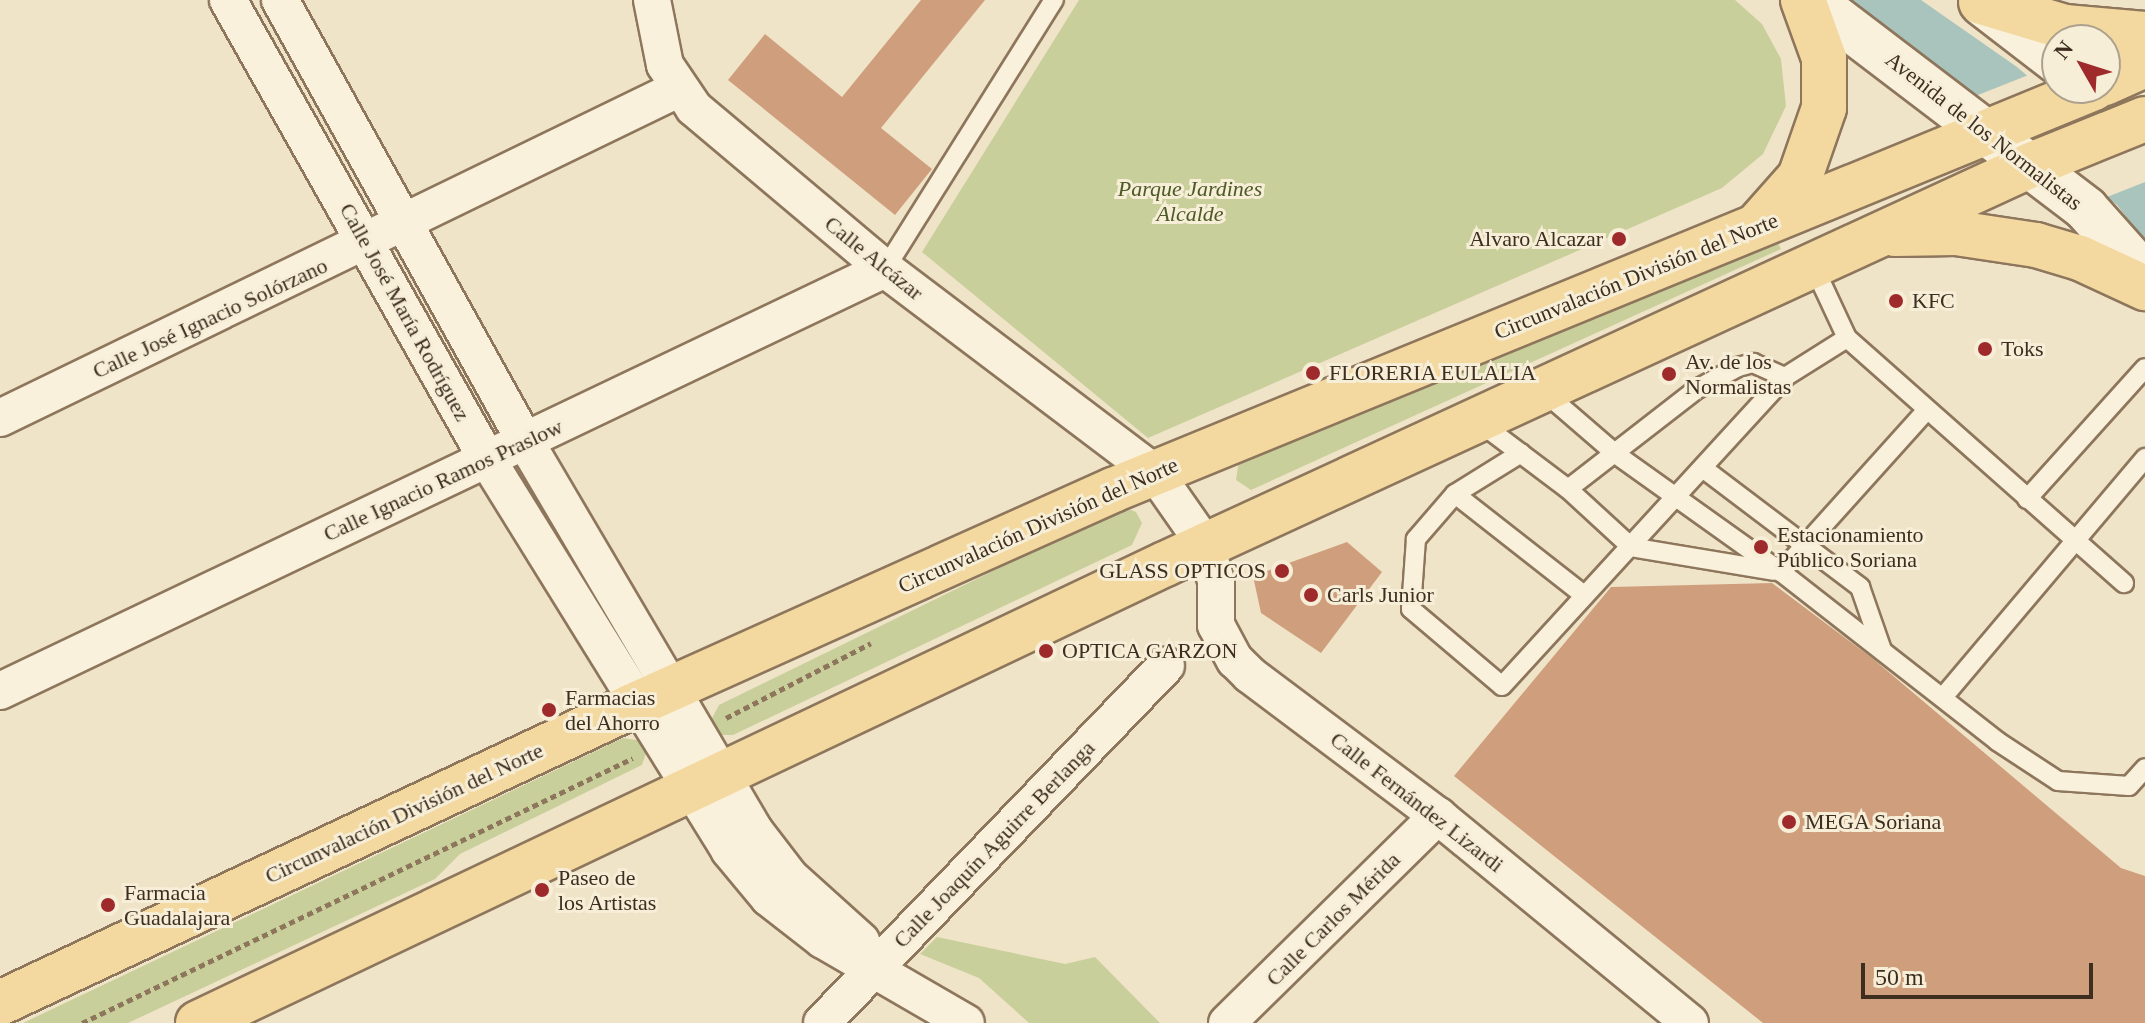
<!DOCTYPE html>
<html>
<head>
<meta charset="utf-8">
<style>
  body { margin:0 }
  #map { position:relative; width:2145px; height:1023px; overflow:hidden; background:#f0e4c8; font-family:"Times New Roman",serif }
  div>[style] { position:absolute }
  .green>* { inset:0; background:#c9cf9b }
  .water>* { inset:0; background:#a9c4bc }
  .pier>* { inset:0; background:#f0e4c8 }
  .building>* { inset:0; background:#cf9f7d }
  .path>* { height:5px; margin-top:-2.5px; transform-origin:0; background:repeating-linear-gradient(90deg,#8d765c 0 6px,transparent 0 10px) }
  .roads { filter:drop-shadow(2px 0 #8d765c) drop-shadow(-2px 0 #8d765c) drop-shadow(0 2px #8d765c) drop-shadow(0 -2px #8d765c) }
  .lane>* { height:18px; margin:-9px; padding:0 9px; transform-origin:9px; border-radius:9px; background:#faf1dc }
  .street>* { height:36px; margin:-18px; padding:0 18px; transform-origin:18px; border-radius:18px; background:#faf1dc }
  .secondary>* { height:44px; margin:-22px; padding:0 22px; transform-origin:22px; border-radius:22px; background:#faf1dc }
  .primary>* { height:44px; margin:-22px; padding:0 22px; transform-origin:22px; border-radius:22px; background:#f3d9a0 }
  .dots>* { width:22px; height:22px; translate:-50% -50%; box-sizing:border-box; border:4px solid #f7eed8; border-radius:50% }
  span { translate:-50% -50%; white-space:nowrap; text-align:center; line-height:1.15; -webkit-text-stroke:6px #f7eed8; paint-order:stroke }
  .street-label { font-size:22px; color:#3d2e20 }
  .park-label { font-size:22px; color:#4d5a26; font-style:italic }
  .poi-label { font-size:22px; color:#3d2e20 }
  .right { translate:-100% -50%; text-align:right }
  .left { translate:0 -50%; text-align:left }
  .north { position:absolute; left:2041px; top:24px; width:80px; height:80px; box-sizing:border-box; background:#f7eed8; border:2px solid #ada18e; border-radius:50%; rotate:309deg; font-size:22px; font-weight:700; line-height:32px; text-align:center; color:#3d2e20 }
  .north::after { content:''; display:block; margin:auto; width:28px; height:36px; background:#9e2a2b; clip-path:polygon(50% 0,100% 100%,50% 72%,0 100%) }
  .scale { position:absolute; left:1861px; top:963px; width:232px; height:36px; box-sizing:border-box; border:4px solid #3d2e20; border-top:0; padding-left:10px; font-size:24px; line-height:28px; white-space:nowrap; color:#3d2e20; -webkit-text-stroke:6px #f7eed8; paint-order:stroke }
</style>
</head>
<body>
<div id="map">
  <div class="green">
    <i style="clip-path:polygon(1079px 0,1735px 0,1762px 24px,1781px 59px,1786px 106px,1763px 154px,1722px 188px,1148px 438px,922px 252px)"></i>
    <i style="clip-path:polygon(1777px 241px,1781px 249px,1251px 490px,1236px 480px,1239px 461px)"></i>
    <i style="clip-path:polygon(1124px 507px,1136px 512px,1142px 523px,1132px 545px,733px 735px,718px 735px,710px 722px,719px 705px)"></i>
    <i style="clip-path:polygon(623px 738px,643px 741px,647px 750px,642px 765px,460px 854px,435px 879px,128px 1023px,23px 1023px)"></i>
    <i style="clip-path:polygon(937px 937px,1065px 964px,1095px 957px,1160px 1023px,1029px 1023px,979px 978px,920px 954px)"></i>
  </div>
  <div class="water">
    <i style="clip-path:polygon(1843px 0,1921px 0,2017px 67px,2145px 177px,2145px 241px,2117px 205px,1974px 93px)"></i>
  </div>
  <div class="pier">
    <i style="clip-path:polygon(2031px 74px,2145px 172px,2145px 182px,2102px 199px,1973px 97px)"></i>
  </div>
  <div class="building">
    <i style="clip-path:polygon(921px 0,985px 0,881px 128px,932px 169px,895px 215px,728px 80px,765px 34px,842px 97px)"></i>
    <i style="clip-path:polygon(1347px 542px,1382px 572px,1321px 653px,1261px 613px,1253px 576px)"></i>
    <i style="clip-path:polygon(1772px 583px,1872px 658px,2121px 868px,2145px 876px,2145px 1023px,1763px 1023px,1454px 776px,1611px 587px)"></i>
  </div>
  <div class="path">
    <i style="left:726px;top:718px;width:163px;rotate:-27.3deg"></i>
    <i style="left:82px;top:1023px;width:611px;rotate:-25.68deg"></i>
  </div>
  <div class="roads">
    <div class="lane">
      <i style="left:1813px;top:265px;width:81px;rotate:65deg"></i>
      <i style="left:1847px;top:338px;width:370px;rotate:41.5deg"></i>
      <i style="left:885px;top:269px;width:318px;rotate:-57.9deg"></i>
      <i style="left:1544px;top:392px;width:96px;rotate:40.8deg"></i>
      <i style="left:1617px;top:455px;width:201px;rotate:35.5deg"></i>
      <i style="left:1781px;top:572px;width:274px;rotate:38deg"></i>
      <i style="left:1997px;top:741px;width:73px;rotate:33.3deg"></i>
      <i style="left:2058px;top:781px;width:71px;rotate:4deg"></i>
      <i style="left:2129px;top:786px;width:24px;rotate:-48deg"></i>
      <i style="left:1479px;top:422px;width:111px;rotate:37deg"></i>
      <i style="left:1568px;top:489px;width:86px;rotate:42.6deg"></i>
      <i style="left:1631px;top:547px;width:145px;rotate:9.5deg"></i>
      <i style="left:1521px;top:453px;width:78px;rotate:148.2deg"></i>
      <i style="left:1455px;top:494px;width:60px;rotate:130.9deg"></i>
      <i style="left:1416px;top:539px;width:70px;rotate:94.1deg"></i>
      <i style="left:1411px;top:609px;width:119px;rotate:40.2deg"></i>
      <i style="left:1502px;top:686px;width:419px;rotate:-47.5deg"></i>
      <i style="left:1785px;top:377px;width:73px;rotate:-32.2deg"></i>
      <i style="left:1704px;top:469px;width:196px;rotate:37.1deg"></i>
      <i style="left:1860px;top:587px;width:67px;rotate:70.8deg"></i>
      <i style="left:1568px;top:489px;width:163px;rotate:-37.8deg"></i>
      <i style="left:1697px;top:389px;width:47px;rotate:-28.2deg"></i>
      <i style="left:1738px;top:367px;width:16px;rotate:-15deg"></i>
      <i style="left:1753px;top:363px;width:35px;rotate:24deg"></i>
      <i style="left:1455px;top:494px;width:164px;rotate:38.1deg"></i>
      <i style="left:2027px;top:499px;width:176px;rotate:-48deg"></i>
      <i style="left:1781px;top:572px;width:218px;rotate:-48deg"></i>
      <i style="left:1944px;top:696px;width:312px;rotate:-49.8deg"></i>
    </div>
    <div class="street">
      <i style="left:228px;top:0;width:527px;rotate:60.57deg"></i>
      <i style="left:487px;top:459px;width:460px;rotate:58.2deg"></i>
      <i style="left:729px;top:850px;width:62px;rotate:50.2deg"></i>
      <i style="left:769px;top:898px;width:68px;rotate:37.9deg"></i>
      <i style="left:823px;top:940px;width:165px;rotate:30.1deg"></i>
      <i style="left:280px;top:0;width:504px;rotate:60.95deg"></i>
      <i style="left:525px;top:441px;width:451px;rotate:59.5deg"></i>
      <i style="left:754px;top:830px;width:59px;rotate:52.5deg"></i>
      <i style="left:790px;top:877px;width:96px;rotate:42deg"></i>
      <i style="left:652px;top:0;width:66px;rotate:78.7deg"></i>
      <i style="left:665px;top:65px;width:52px;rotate:56deg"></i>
      <i style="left:694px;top:108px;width:250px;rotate:40.1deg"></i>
      <i style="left:885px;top:269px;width:338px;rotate:37.1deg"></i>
      <i style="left:1155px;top:473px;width:89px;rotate:55.1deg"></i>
      <i style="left:1206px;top:546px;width:36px;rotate:74deg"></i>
      <i style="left:1216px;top:581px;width:44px;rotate:90deg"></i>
      <i style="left:1216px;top:625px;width:40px;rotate:62deg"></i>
      <i style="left:1235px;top:660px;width:21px;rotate:45deg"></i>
      <i style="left:1250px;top:675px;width:235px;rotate:36.9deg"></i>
      <i style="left:1438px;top:816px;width:326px;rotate:39.4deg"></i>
      <i style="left:0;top:418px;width:754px;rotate:-25.89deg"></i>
      <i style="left:0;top:691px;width:980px;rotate:-25.49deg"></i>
      <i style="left:822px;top:1023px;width:496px;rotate:-46.1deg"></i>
      <i style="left:1227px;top:1023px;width:296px;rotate:-44.5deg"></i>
    </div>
    <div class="secondary">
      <i style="left:1812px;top:0;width:345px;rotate:37.3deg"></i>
      <i style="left:2086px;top:209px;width:89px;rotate:48.2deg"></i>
      <i style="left:1983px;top:4px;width:93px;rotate:37.6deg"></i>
    </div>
    <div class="primary">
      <i style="left:1981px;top:2px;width:88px;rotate:16.6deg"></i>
      <i style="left:2065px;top:27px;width:80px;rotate:5deg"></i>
      <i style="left:2105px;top:83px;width:44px;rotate:-24.2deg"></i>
      <i style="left:1760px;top:222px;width:60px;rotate:-48.4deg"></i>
      <i style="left:1800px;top:177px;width:73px;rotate:-70.8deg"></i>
      <i style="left:1824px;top:108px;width:50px;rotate:-90deg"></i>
      <i style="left:1824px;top:58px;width:62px;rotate:-109.9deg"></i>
      <i style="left:1895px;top:234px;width:61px;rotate:-0.9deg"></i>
      <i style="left:1956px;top:233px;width:81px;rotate:8.5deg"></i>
      <i style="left:2036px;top:245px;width:46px;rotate:16.5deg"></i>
      <i style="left:2080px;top:258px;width:72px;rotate:24.8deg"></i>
      <i style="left:0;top:1003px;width:706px;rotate:-25.15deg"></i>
      <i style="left:639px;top:703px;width:520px;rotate:-24.2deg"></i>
      <i style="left:1113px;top:490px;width:1060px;rotate:-22.28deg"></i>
      <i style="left:198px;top:1023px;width:1070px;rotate:-25.39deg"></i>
      <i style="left:1165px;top:564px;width:953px;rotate:-24.74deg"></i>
      <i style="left:2031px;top:165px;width:123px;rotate:-22deg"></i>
    </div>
  </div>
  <div class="dots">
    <i style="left:1619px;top:239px;background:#9e2a2b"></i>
    <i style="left:1896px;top:301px;background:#9e2a2b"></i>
    <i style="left:1985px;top:349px;background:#9e2a2b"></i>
    <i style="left:1313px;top:373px;background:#9e2a2b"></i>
    <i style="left:1669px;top:374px;background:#9e2a2b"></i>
    <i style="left:1761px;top:547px;background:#9e2a2b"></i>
    <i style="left:1282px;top:571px;background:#9e2a2b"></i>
    <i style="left:1311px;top:595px;background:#9e2a2b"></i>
    <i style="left:1046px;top:651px;background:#9e2a2b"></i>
    <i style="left:549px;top:710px;background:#9e2a2b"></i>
    <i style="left:1789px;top:822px;background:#9e2a2b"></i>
    <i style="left:542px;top:890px;background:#9e2a2b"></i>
    <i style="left:108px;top:905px;background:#9e2a2b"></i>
  </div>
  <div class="street-label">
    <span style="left:1984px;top:131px;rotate:38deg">Avenida de los Normalistas</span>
    <span style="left:874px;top:258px;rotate:39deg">Calle Alcázar</span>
    <span style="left:1636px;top:276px;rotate:-22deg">Circunvalación División del Norte</span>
    <span style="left:405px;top:312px;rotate:61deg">Calle José María Rodríguez</span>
    <span style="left:210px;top:318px;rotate:-25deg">Calle José Ignacio Solórzano</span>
    <span style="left:443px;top:480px;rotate:-25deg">Calle Ignacio Ramos Praslow</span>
    <span style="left:1038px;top:525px;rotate:-24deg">Circunvalación División del Norte</span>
    <span style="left:1417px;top:802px;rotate:38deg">Calle Fernández Lizardi</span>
    <span style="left:404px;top:813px;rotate:-25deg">Circunvalación División del Norte</span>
    <span style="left:994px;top:844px;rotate:-46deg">Calle Joaquín Aguirre Berlanga</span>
    <span style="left:1333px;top:919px;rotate:-45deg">Calle Carlos Mérida</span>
  </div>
  <div class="park-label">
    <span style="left:1190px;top:201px">Parque Jardines<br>Alcalde</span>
  </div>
  <div class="poi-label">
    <span class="right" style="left:1603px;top:239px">Alvaro Alcazar</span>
    <span class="left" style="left:1912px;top:301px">KFC</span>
    <span class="left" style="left:2001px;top:349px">Toks</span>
    <span class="left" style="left:1685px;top:374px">Av. de los<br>Normalistas</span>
    <span class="left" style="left:1329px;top:373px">FLORERIA EULALIA</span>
    <span class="left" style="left:1777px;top:547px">Estacionamiento<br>Público Soriana</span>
    <span class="right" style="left:1266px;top:571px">GLASS OPTICOS</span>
    <span class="left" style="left:1327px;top:595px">Carls Junior</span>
    <span class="left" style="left:1062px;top:651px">OPTICA GARZON</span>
    <span class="left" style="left:565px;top:710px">Farmacias<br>del Ahorro</span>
    <span class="left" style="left:1805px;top:822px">MEGA Soriana</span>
    <span class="left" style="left:558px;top:890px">Paseo de<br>los Artistas</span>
    <span class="left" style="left:124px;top:905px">Farmacia<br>Guadalajara</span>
  </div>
  <div class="north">N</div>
  <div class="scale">50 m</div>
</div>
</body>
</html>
